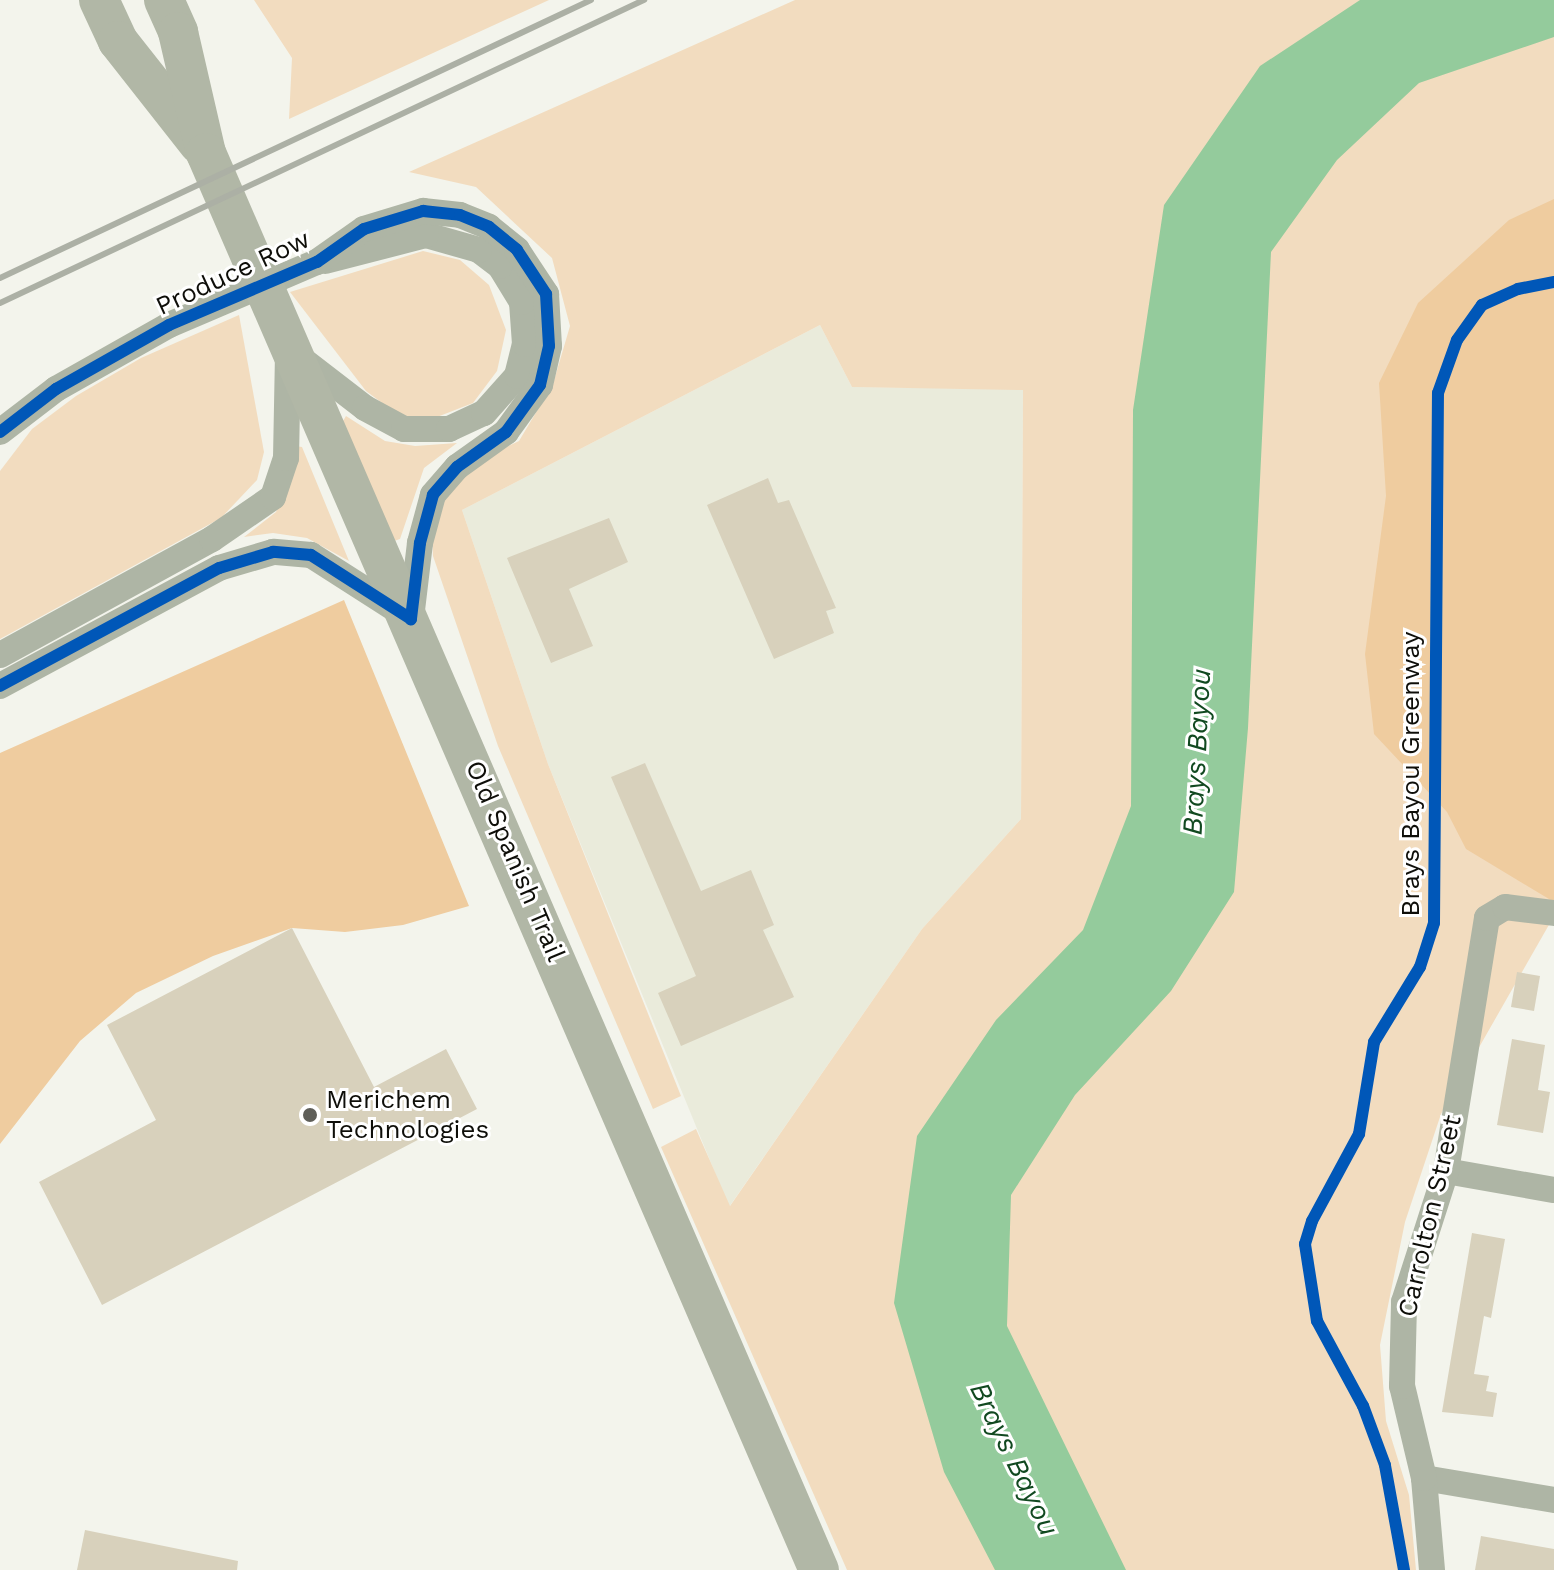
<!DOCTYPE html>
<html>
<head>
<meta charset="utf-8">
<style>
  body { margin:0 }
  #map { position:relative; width:1554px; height:1570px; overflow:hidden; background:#f3f4ec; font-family:"Work Sans",sans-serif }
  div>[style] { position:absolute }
  .built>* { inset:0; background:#eaebdb }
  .green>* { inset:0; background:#f2dcbf }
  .forest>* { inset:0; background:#efcc9f }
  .water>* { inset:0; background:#94cb9c }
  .building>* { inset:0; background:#d8d1bc }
  .minor>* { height:26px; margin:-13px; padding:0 13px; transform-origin:13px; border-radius:13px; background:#aeb5a5 }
  .primary>* { height:40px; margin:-20px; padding:0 20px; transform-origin:20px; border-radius:20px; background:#b1b7a6 }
  .rail>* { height:6px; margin:-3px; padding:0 3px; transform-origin:3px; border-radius:3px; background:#acb0a5 }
  .cycleway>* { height:12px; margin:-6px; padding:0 6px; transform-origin:6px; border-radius:6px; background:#0057b8 }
  .dots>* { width:22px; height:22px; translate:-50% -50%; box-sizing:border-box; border:4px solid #fff; border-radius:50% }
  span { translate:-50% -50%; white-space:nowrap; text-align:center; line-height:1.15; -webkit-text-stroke:6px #fff; paint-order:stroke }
  .street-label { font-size:26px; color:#0e0e09 }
  .poi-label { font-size:26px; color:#0e0e09 }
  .left { translate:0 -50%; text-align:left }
  .water-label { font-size:28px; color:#114920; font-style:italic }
</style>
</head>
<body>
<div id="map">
  <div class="built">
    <i style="clip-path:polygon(820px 325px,852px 387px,1023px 389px,1021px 819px,922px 929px,729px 1207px,548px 764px,462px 510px)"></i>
  </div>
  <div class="green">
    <i style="clip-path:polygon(254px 0,549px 0,289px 119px,292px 58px)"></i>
    <i style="clip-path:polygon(795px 0,1554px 0,1554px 916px,1441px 1114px,1405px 1222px,1380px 1345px,1386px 1421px,1409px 1495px,1416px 1570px,847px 1570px,661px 1147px,696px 1129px,730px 1206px,922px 929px,1021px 819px,1023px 390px,852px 387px,820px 325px,462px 510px,548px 764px,681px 1096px,653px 1109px,498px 746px,433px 556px,431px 516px,466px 466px,519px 441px,553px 384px,570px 326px,552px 258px,476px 187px,409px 172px)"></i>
    <i style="clip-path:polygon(423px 251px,460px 260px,489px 285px,506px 330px,497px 371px,473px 403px,437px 417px,401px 417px,366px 391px,290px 292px)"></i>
    <i style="clip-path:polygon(239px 315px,264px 452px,257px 480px,221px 518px,0 639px,0 471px,32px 429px,76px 396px,141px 358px)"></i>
    <i style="clip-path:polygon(346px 416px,385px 441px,415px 446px,457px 443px,424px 468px,400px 539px,394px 541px,343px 421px)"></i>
    <i style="clip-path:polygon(295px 446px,302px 447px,349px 561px,307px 538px,273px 533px,244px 537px,276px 512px,290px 480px)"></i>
  </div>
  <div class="forest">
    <i style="clip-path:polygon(1554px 199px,1554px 902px,1466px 849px,1447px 812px,1374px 734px,1365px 654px,1386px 496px,1379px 383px,1418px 303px,1509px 220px)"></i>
    <i style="clip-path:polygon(344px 600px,469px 906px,403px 925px,345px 932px,292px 928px,213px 956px,136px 993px,80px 1041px,0 1144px,0 753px)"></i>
  </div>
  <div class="water">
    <i style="clip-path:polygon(1360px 0,1554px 0,1554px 37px,1419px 83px,1337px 160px,1271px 252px,1248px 728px,1234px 892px,1171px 991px,1075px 1095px,1011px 1195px,1007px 1326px,1126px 1570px,995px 1570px,944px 1472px,894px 1303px,917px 1136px,996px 1020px,1083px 930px,1131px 806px,1133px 410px,1164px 205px,1260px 66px)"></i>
  </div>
  <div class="building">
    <i style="clip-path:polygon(768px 478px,778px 503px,789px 500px,836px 608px,826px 611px,834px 633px,774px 659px,707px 505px)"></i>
    <i style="clip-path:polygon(609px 518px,628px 562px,569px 589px,593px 646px,551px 663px,507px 558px)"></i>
    <i style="clip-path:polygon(645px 763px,701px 891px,751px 870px,774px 925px,763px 930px,794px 997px,681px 1046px,658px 993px,696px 976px,611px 777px)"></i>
    <i style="clip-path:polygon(292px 928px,374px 1087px,446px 1049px,477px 1109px,102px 1305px,39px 1182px,156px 1120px,107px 1025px)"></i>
    <i style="clip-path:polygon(1517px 972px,1540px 976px,1534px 1011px,1511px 1007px)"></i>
    <i style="clip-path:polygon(1512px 1039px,1545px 1045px,1538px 1090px,1550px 1092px,1543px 1133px,1497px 1125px)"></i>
    <i style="clip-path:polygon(1472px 1233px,1505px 1239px,1491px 1318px,1484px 1316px,1474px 1374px,1489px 1376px,1486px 1391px,1497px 1393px,1493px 1417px,1442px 1412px)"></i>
    <i style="clip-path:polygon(85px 1530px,238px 1561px,237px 1570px,77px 1570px)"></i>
    <i style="clip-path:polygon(1481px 1536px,1554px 1549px,1554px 1570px,1475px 1570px)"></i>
  </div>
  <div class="minor">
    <i style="left:295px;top:354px;width:88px;rotate:37.6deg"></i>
    <i style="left:365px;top:408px;width:44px;rotate:28.3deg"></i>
    <i style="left:404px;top:429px;width:45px"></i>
    <i style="left:449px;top:429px;width:38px;rotate:-25deg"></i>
    <i style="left:484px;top:413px;width:50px;rotate:-48.3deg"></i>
    <i style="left:517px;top:376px;width:33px;rotate:-76deg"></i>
    <i style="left:525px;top:344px;width:42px;rotate:-94.1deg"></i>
    <i style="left:522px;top:302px;width:42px;rotate:-121.4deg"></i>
    <i style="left:500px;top:266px;width:26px;rotate:-143deg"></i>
    <i style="left:479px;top:250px;width:55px;rotate:-164.2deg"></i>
    <i style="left:426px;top:235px;width:104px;rotate:165.6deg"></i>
    <i style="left:0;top:432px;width:71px;rotate:-37.5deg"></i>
    <i style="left:56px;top:389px;width:130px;rotate:-29.5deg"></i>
    <i style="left:169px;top:325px;width:161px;rotate:-23.1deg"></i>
    <i style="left:317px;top:262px;width:57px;rotate:-35.1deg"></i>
    <i style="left:364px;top:229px;width:62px;rotate:-17deg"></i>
    <i style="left:423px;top:211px;width:37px;rotate:6deg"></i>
    <i style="left:460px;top:215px;width:31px;rotate:22deg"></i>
    <i style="left:489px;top:227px;width:36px;rotate:39deg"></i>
    <i style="left:517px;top:250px;width:53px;rotate:56.6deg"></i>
    <i style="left:546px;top:294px;width:52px;rotate:86.7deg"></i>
    <i style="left:549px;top:346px;width:40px;rotate:103deg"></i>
    <i style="left:540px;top:385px;width:58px;rotate:125.9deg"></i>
    <i style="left:506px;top:432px;width:60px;rotate:144.5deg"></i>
    <i style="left:457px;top:467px;width:37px;rotate:131deg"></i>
    <i style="left:433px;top:495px;width:50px;rotate:105.2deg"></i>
    <i style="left:420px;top:543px;width:77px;rotate:96.8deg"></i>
    <i style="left:411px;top:619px;width:119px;rotate:-147.4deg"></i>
    <i style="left:311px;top:555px;width:38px;rotate:-175deg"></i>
    <i style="left:273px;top:552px;width:56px;rotate:163.5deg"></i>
    <i style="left:219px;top:568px;width:249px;rotate:151.7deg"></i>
    <i style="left:0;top:655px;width:242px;rotate:-28.7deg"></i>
    <i style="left:212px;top:539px;width:74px;rotate:-34.5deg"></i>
    <i style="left:273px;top:497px;width:41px;rotate:-71.6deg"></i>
    <i style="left:286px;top:458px;width:101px;rotate:-88.9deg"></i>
    <i style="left:1446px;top:1171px;width:110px;rotate:10deg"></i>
    <i style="left:1424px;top:1478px;width:132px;rotate:9.6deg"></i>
    <i style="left:1432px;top:1570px;width:92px;rotate:-95deg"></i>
    <i style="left:1424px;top:1478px;width:95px;rotate:-103.4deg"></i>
    <i style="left:1402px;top:1386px;width:84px;rotate:-88.6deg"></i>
    <i style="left:1404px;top:1302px;width:138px;rotate:-72.2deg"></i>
    <i style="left:1446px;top:1171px;width:256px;rotate:-80.8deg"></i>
    <i style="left:1487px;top:918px;width:21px;rotate:-31deg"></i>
    <i style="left:1505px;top:907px;width:49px;rotate:7deg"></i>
  </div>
  <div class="primary">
    <i style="left:99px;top:0;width:45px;rotate:65.1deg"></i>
    <i style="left:118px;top:41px;width:131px;rotate:51.8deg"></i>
    <i style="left:164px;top:0;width:35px;rotate:66deg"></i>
    <i style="left:178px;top:32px;width:124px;rotate:77deg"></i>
    <i style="left:206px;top:153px;width:1544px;rotate:66.61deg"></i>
  </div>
  <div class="rail">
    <i style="left:0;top:278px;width:653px;rotate:-25.19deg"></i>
    <i style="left:0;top:303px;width:712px;rotate:-25.2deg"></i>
  </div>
  <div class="cycleway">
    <i style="left:0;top:432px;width:71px;rotate:-37.5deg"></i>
    <i style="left:56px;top:389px;width:130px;rotate:-29.5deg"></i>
    <i style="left:169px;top:325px;width:161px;rotate:-23.1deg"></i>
    <i style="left:317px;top:262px;width:57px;rotate:-35.1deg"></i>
    <i style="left:364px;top:229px;width:62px;rotate:-17deg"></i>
    <i style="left:423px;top:211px;width:37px;rotate:6deg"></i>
    <i style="left:460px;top:215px;width:31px;rotate:22deg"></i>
    <i style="left:489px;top:227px;width:36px;rotate:39deg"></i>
    <i style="left:517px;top:250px;width:53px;rotate:56.6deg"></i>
    <i style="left:546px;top:294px;width:52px;rotate:86.7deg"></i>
    <i style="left:549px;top:346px;width:40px;rotate:103deg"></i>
    <i style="left:540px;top:385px;width:58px;rotate:125.9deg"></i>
    <i style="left:506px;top:432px;width:60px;rotate:144.5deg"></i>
    <i style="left:457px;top:467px;width:37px;rotate:131deg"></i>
    <i style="left:433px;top:495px;width:50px;rotate:105.2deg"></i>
    <i style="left:420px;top:543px;width:77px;rotate:96.8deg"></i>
    <i style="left:411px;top:619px;width:119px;rotate:-147.4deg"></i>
    <i style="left:311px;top:555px;width:38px;rotate:-175deg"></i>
    <i style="left:273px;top:552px;width:56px;rotate:163.5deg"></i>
    <i style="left:219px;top:568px;width:249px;rotate:151.7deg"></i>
    <i style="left:1404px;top:1570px;width:107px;rotate:-100.3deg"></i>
    <i style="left:1385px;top:1465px;width:63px;rotate:-110.4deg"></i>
    <i style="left:1363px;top:1406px;width:97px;rotate:-118.4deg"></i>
    <i style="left:1317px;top:1321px;width:78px;rotate:-98.9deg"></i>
    <i style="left:1305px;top:1244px;width:24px;rotate:-73deg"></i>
    <i style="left:1312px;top:1221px;width:99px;rotate:-61.6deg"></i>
    <i style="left:1359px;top:1134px;width:93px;rotate:-80.7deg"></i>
    <i style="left:1374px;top:1042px;width:88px;rotate:-58.5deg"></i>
    <i style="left:1420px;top:967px;width:46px;rotate:-72.3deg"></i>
    <i style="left:1434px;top:923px;width:530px;rotate:-89.57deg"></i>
    <i style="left:1438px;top:393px;width:56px;rotate:-70.3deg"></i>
    <i style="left:1457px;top:340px;width:43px;rotate:-54.5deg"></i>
    <i style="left:1482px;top:305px;width:39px;rotate:-24deg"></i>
    <i style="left:1518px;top:289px;width:37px;rotate:-11deg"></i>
  </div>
  <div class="dots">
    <i style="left:310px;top:1115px;background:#5e5e58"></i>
  </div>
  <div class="street-label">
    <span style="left:233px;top:273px;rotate:-25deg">Produce Row</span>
    <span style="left:1411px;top:774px;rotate:-90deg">Brays Bayou Greenway</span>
    <span style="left:515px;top:861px;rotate:67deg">Old Spanish Trail</span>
    <span style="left:1430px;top:1216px;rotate:-77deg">Carrolton Street</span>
  </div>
  <div class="poi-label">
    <span class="left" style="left:326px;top:1115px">Merichem<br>Technologies</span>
  </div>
  <div class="water-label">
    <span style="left:1197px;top:752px;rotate:-87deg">Brays Bayou</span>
    <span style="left:1014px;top:1459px;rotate:64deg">Brays Bayou</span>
  </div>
</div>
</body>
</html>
